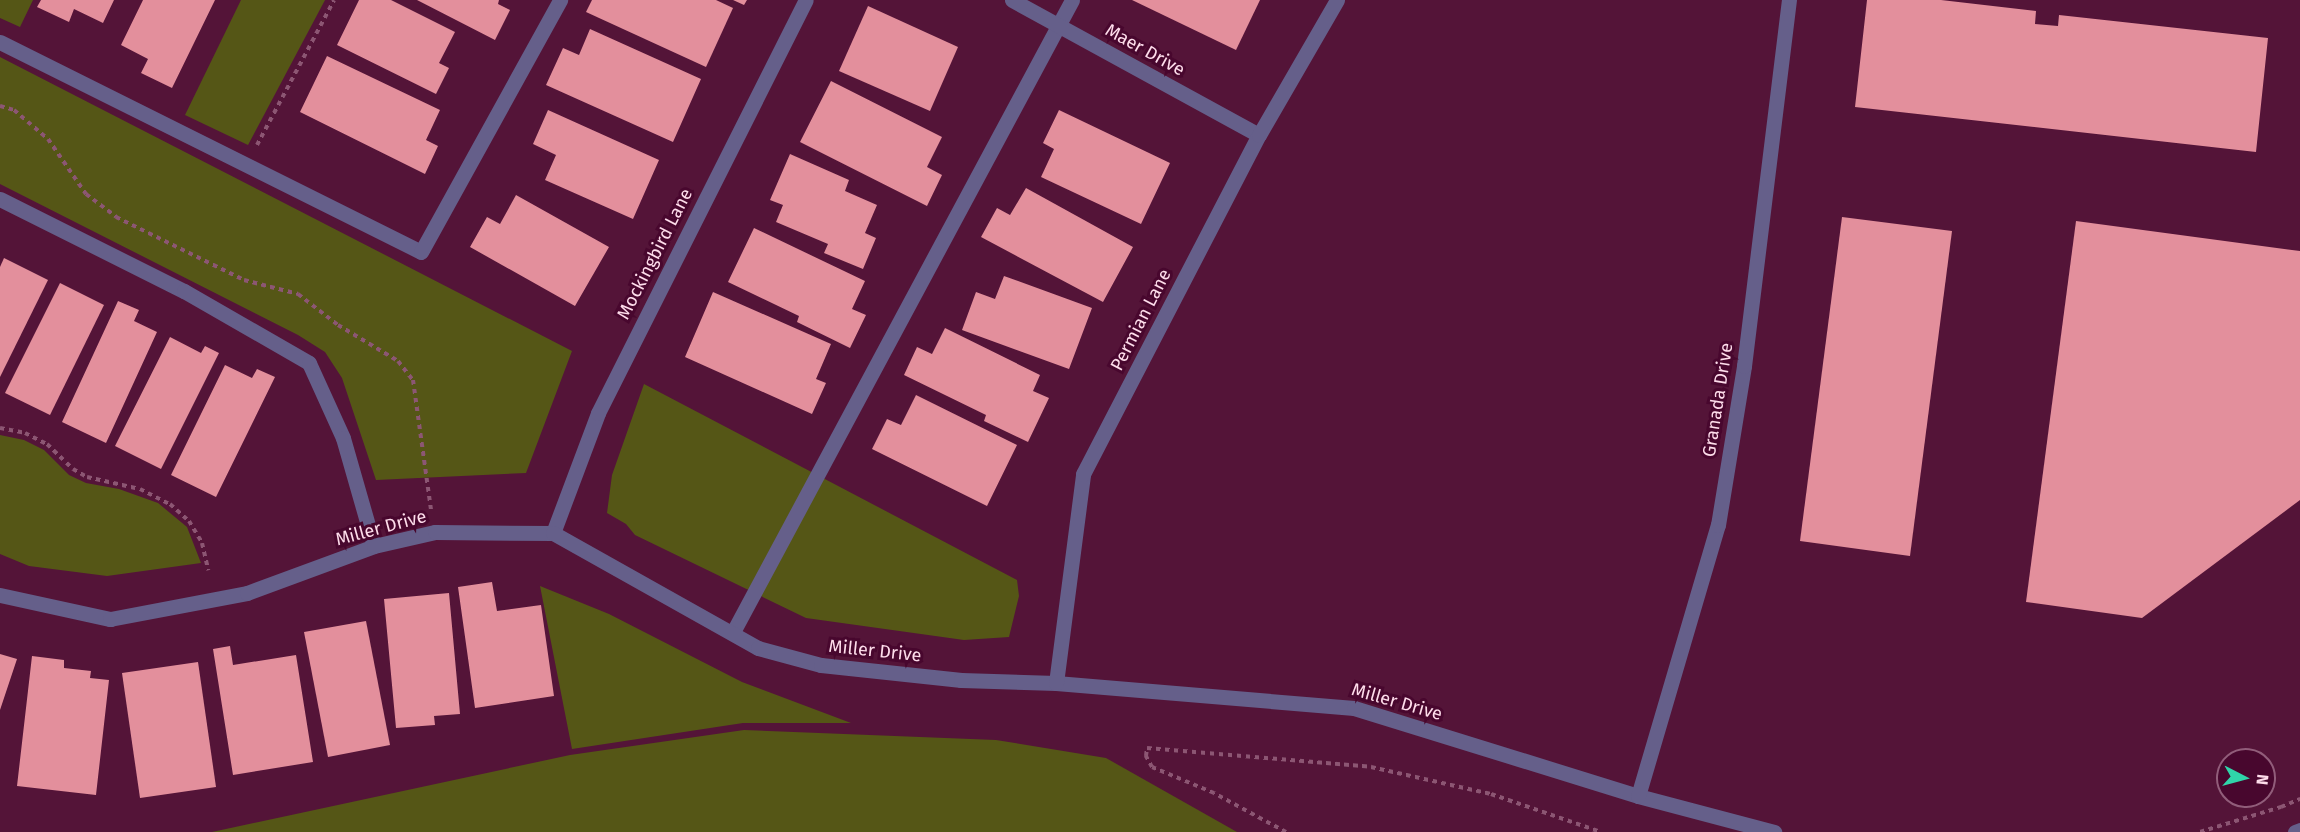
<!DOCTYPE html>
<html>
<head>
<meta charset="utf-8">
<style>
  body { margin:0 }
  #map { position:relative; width:2300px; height:832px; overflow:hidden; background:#541438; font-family:"Fira Sans",sans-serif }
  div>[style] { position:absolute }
  .green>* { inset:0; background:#555616 }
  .building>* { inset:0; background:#e38f9c }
  .path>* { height:4px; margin-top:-2px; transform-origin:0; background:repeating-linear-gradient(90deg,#8c5673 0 4.5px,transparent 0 9px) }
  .service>* { height:15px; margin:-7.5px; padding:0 7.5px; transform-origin:7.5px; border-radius:7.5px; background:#655f8a }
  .minor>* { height:15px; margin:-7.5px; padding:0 7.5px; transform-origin:7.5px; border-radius:7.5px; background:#655f8a }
  .tertiary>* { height:15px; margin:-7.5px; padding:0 7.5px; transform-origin:7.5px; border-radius:7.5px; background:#655f8a }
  span { translate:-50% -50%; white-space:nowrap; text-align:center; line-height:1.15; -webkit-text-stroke:6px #48072e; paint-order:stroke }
  .street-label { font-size:18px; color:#feddeb }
  .north { position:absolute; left:2216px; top:748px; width:60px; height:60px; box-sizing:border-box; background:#48072e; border:2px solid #915d7a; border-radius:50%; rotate:96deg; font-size:16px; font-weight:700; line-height:24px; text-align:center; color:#feddeb }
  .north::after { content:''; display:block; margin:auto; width:21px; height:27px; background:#30d4a9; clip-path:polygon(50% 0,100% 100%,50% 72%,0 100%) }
</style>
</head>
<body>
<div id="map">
  <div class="green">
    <i style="clip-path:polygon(0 0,33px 0,20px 27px,0 18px)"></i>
    <i style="clip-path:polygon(241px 0,325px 0,248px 145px,185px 115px)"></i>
    <i style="clip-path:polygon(0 57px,572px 351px,526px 473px,376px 480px,342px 378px,325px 352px,298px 335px,0 184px)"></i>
    <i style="clip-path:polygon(644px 384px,1017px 580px,1019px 596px,1009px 637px,964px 640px,806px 618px,635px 535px,626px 524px,607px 513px,612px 475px)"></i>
    <i style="clip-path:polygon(0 435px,24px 440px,44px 450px,69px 475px,86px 483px,119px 489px,158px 503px,187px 527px,201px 563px,107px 576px,29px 566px,0 554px)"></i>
    <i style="clip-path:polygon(540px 586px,609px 614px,742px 682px,851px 723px,743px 723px,572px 749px)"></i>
    <i style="clip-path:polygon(744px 730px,996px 740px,1106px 758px,1237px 832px,212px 832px,570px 755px)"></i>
  </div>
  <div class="building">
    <i style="clip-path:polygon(41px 0,114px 0,103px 23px,74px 9px,69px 22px,37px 7px)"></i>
    <i style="clip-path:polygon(143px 0,215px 0,172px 88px,141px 73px,148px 59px,121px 45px)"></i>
    <i style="clip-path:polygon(359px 0,391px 0,455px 32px,439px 63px,449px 68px,436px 94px,337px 45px)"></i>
    <i style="clip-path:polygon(417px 0,499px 0,498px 4px,510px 10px,495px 40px)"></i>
    <i style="clip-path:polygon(592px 0,716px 0,733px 8px,706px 67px,586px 12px)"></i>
    <i style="clip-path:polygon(733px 0,747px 0,744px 5px)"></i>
    <i style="clip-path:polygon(1132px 0,1260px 0,1236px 50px)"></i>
    <i style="clip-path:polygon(1867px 0,1941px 0,2036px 11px,2035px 24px,2058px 26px,2059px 15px,2268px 38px,2256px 152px,1855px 107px)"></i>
    <i style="clip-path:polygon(868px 6px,958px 47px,930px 111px,839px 71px)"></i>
    <i style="clip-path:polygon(590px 29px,701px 79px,673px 142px,546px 85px,563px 48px,579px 55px)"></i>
    <i style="clip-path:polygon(327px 56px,440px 110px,426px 140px,438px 146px,425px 174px,300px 112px)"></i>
    <i style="clip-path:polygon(831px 81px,942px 137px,927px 167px,942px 175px,927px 206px,800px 142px)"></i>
    <i style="clip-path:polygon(548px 110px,659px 160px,633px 219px,545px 180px,556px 155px,533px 144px)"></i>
    <i style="clip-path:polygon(1059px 110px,1170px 163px,1141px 224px,1041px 177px,1054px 149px,1043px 143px)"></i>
    <i style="clip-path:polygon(790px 154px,849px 180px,845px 191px,877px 205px,865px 233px,876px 238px,863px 269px,824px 253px,828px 244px,776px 222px,783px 205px,770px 200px)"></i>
    <i style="clip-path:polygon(1026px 188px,1133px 247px,1103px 302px,981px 237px,997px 208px,1010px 215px)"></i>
    <i style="clip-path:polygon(516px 195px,609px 247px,575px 306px,470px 247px,487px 217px,500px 224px)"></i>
    <i style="clip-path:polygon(1842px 217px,1952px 231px,1910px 556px,1800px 541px)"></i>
    <i style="clip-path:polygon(2076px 221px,2300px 251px,2300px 500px,2142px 618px,2026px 602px)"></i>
    <i style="clip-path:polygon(754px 228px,865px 281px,852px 309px,866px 315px,850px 348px,797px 322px,799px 316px,728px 282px)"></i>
    <i style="clip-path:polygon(4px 258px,48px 280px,0 377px,0 267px)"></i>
    <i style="clip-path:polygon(1004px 276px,1092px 308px,1069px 369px,962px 330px,976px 292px,995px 299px)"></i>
    <i style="clip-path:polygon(60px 283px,104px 305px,50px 415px,5px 393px)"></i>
    <i style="clip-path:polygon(713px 292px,831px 344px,816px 379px,826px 383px,812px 414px,685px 357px)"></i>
    <i style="clip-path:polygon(118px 301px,139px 310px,134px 321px,157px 332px,106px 443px,62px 422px)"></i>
    <i style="clip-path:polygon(945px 328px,1040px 375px,1033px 391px,1049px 398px,1028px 442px,984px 421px,986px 415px,904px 375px,917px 347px,932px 354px)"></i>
    <i style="clip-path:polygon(170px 337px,201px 353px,205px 346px,219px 353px,161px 469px,115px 446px)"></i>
    <i style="clip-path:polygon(225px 365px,252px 378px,257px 369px,275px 377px,216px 497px,171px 475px)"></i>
    <i style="clip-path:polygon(916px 395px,1017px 445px,987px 506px,872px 449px,887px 419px,901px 425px)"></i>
    <i style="clip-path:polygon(492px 582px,497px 611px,541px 605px,554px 696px,475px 708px,458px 587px)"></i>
    <i style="clip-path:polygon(449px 593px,460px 714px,434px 716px,435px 725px,396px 728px,384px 599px)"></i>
    <i style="clip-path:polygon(366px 621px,390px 745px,328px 757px,304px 632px)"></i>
    <i style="clip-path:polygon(230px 646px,233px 665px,296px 655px,313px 762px,233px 775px,213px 649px)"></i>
    <i style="clip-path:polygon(0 654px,17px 659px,0 710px)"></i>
    <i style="clip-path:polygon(32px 656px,64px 660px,64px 668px,91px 671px,90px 678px,109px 680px,96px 795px,17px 786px)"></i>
    <i style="clip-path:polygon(198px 662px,216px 787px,140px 798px,122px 673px)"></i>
  </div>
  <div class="path">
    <i style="left:0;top:106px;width:15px;rotate:16deg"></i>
    <i style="left:14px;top:110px;width:45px;rotate:40.5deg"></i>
    <i style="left:48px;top:139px;width:67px;rotate:55.4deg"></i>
    <i style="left:86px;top:194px;width:38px;rotate:37deg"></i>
    <i style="left:116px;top:217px;width:143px;rotate:26.2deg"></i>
    <i style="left:244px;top:280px;width:56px;rotate:14.5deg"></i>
    <i style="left:298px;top:294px;width:51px;rotate:37.8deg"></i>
    <i style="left:338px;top:325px;width:70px;rotate:31deg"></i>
    <i style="left:398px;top:361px;width:24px;rotate:52deg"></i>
    <i style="left:413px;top:380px;width:131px;rotate:82.1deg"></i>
    <i style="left:257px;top:145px;width:164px;rotate:-62deg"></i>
    <i style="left:0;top:428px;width:25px;rotate:11deg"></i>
    <i style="left:25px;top:433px;width:25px;rotate:27deg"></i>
    <i style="left:47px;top:444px;width:36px;rotate:44deg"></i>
    <i style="left:73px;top:469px;width:16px;rotate:30deg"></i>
    <i style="left:87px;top:477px;width:54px;rotate:12.8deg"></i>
    <i style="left:140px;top:489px;width:34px;rotate:27deg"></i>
    <i style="left:170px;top:504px;width:25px;rotate:42deg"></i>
    <i style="left:189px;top:521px;width:26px;rotate:59deg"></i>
    <i style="left:202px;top:543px;width:28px;rotate:77deg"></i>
    <i style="left:1286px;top:832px;width:82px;rotate:-151.6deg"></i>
    <i style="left:1214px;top:793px;width:67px;rotate:-157.2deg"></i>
    <i style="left:1152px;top:767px;width:13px;rotate:-119deg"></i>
    <i style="left:1146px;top:756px;width:8px;rotate:-83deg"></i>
    <i style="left:1147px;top:748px;width:225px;rotate:4.8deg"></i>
    <i style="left:1371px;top:767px;width:123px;rotate:12.7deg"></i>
    <i style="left:1491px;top:794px;width:116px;rotate:19.1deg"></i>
    <i style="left:2200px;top:832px;width:85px;rotate:-17.2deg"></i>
    <i style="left:2281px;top:807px;width:21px;rotate:-23deg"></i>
  </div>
  <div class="service">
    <i style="left:0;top:42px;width:470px;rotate:26.5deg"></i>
    <i style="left:421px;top:252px;width:288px;rotate:-61.1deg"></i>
    <i style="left:0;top:199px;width:206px;rotate:26.6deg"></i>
    <i style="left:184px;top:291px;width:144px;rotate:29.9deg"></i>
    <i style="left:309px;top:363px;width:82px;rotate:65.6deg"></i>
    <i style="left:343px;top:438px;width:112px;rotate:74deg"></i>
    <i style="left:733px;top:632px;width:717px;rotate:-61.79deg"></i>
  </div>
  <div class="minor">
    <i style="left:1012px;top:0;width:281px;rotate:28.7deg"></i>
    <i style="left:553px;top:533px;width:128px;rotate:-69.4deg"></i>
    <i style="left:598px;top:413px;width:462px;rotate:-63.3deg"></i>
    <i style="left:0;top:595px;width:113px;rotate:12.3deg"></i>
    <i style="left:110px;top:619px;width:139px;rotate:-10.7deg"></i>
    <i style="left:247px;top:593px;width:135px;rotate:-20.3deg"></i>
    <i style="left:374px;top:546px;width:63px;rotate:-12.9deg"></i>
    <i style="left:435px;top:532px;width:118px;rotate:0.5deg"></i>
    <i style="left:553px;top:533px;width:235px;rotate:29.3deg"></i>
    <i style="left:758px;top:648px;width:65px;rotate:15.1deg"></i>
    <i style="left:821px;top:665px;width:141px;rotate:6.1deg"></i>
    <i style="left:961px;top:680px;width:95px;rotate:1.8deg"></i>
    <i style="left:1056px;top:683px;width:299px;rotate:4.8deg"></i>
    <i style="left:1354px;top:708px;width:297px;rotate:17.2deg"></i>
    <i style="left:1638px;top:796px;width:141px;rotate:14.8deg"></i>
    <i style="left:1056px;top:683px;width:211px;rotate:-82.6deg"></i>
    <i style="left:1083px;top:474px;width:382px;rotate:-62.6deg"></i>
    <i style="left:1259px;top:135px;width:156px;rotate:-60deg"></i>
    <i style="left:1638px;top:796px;width:283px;rotate:-73.6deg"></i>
    <i style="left:1718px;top:525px;width:161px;rotate:-80.7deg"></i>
    <i style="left:1744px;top:366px;width:369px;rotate:-83deg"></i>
  </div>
  <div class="tertiary">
    <i style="left:2295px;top:832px;width:5px;rotate:-22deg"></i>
  </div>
  <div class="street-label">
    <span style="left:1145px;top:50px;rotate:29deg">Maer Drive</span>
    <span style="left:655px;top:254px;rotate:-63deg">Mockingbird Lane</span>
    <span style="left:1141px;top:320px;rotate:-63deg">Permian Lane</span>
    <span style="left:1718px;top:400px;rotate:-81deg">Granada Drive</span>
    <span style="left:381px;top:528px;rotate:-15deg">Miller Drive</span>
    <span style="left:875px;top:651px;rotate:6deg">Miller Drive</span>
    <span style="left:1397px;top:702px;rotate:16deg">Miller Drive</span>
  </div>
  <div class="north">N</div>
</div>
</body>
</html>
